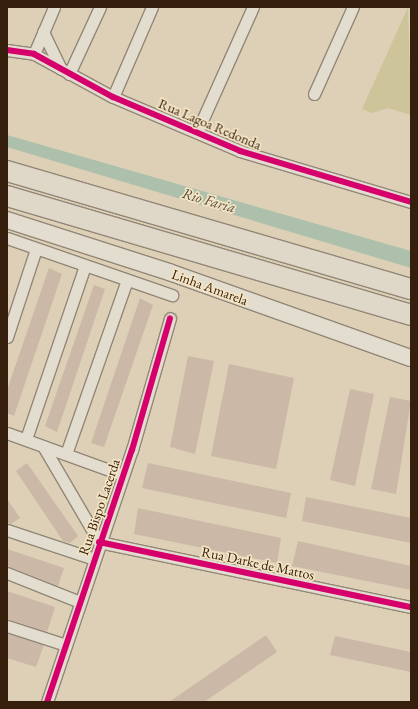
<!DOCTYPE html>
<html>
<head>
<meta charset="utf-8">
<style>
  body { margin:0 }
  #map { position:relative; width:418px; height:709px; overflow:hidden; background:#ddd0b6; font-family:"EB Garamond",serif }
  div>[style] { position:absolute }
  .green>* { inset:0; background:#cdc599 }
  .water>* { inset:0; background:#adc0ab }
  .building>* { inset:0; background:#cbb8a7 }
  .roads { filter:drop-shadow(1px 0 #928777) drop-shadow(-1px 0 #928777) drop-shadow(0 1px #928777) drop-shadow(0 -1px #928777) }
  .street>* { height:11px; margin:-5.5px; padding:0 5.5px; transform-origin:5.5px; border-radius:5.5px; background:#e3ddd0 }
  .secondary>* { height:16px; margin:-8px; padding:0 8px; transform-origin:8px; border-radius:8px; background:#e3ddd0 }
  .highway>* { height:20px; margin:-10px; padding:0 10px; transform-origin:10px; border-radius:10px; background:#dfd7c8 }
  .cycleway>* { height:6px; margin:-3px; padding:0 3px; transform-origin:3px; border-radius:3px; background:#d6006c }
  span { translate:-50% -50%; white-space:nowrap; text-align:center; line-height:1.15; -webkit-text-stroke:3.5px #f4e4c4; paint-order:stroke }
  .street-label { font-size:14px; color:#36200d }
  .water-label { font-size:15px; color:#544e3b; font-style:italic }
  .frame { position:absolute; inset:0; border:8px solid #36200d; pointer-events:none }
</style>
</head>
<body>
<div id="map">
  <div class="green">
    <i style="clip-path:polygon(408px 7px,411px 115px,388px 108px,372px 113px,362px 109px)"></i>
  </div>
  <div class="water">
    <i style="clip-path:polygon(7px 135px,411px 251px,411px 268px,7px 147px)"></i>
  </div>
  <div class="building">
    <i style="clip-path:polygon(49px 268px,62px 274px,14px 416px,7px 413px,7px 390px)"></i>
    <i style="clip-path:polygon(94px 285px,105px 289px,57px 432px,45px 426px)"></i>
    <i style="clip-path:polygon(140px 298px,153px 305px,104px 447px,91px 443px)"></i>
    <i style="clip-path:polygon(188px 356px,214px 361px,195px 454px,170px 447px)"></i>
    <i style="clip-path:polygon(229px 364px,294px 378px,276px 469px,211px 456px)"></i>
    <i style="clip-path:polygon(350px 389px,374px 394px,355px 486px,330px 480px)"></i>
    <i style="clip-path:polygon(390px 397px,411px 401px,396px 494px,371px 489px)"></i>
    <i style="clip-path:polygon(27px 463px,78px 536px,70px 543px,63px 541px,16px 471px)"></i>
    <i style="clip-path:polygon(148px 463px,291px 493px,286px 518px,142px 488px)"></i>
    <i style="clip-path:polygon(306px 497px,411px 518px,411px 543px,302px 521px)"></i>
    <i style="clip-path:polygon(7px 499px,20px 518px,11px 524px,7px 523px)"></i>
    <i style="clip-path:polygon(138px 508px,281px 538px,277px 563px,134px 534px)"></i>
    <i style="clip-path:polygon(298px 541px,411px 566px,411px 590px,292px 566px)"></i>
    <i style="clip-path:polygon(7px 549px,64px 568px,58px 586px,7px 566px)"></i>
    <i style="clip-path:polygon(7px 591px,55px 607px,47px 632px,7px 619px)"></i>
    <i style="clip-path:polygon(7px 633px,44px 645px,36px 667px,7px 658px)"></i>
    <i style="clip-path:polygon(266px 635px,277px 652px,204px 702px,169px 702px)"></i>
    <i style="clip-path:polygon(335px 636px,411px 652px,411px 672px,330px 655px)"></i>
  </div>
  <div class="roads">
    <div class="street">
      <i style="left:43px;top:32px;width:41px;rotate:64.1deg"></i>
      <i style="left:7px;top:50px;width:27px;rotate:8deg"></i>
      <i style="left:34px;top:54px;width:90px;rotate:28.6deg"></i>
      <i style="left:113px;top:97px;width:138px;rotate:23deg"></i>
      <i style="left:240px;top:151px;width:178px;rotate:16.6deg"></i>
      <i style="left:34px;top:54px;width:51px;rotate:-66.9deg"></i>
      <i style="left:69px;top:74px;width:74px;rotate:-65.2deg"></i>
      <i style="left:314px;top:94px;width:95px;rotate:-65.9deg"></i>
      <i style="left:113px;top:97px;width:98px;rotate:-66.6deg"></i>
      <i style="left:197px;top:132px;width:137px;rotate:-65.9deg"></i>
      <i style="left:7px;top:238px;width:175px;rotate:19.1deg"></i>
      <i style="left:7px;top:337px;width:93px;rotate:-71.8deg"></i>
      <i style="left:7px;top:433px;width:123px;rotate:19.9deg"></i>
      <i style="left:26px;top:439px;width:183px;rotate:-71.2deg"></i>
      <i style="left:43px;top:446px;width:111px;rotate:59.7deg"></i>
      <i style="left:66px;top:454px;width:184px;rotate:-70.7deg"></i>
      <i style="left:7px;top:530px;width:92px;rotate:18.4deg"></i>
      <i style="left:99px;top:542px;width:319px;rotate:11.8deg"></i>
      <i style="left:7px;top:573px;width:79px;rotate:21.7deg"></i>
      <i style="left:7px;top:626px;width:62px;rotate:17.9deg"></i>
      <i style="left:47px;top:702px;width:266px;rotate:-71.4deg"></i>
      <i style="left:132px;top:450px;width:137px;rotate:-73.9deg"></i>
    </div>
    <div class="secondary">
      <i style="left:7px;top:220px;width:170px;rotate:17.8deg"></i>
      <i style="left:169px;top:272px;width:257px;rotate:19.6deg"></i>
    </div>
    <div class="highway">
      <i style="left:7px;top:171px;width:421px;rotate:16.3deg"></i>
      <i style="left:7px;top:196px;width:421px;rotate:16.4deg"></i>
    </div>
  </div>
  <div class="cycleway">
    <i style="left:7px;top:50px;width:27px;rotate:8deg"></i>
    <i style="left:34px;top:54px;width:90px;rotate:28.6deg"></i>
    <i style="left:113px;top:97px;width:138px;rotate:23deg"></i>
    <i style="left:240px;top:151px;width:178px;rotate:16.6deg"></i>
    <i style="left:99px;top:542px;width:319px;rotate:11.8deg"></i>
    <i style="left:47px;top:702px;width:266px;rotate:-71.4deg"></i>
    <i style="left:132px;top:450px;width:137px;rotate:-73.9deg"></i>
  </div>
  <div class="street-label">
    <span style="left:210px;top:124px;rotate:23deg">Rua Lagoa Redonda</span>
    <span style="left:210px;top:287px;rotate:20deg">Linha Amarela</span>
    <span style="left:99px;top:507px;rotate:-71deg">Rua Bispo Lacerda</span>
    <span style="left:258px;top:563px;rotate:12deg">Rua Darke de Mattos</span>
  </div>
  <div class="water-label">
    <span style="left:209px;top:200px;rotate:16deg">Rio Faria</span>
  </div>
  <div class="frame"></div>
</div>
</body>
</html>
